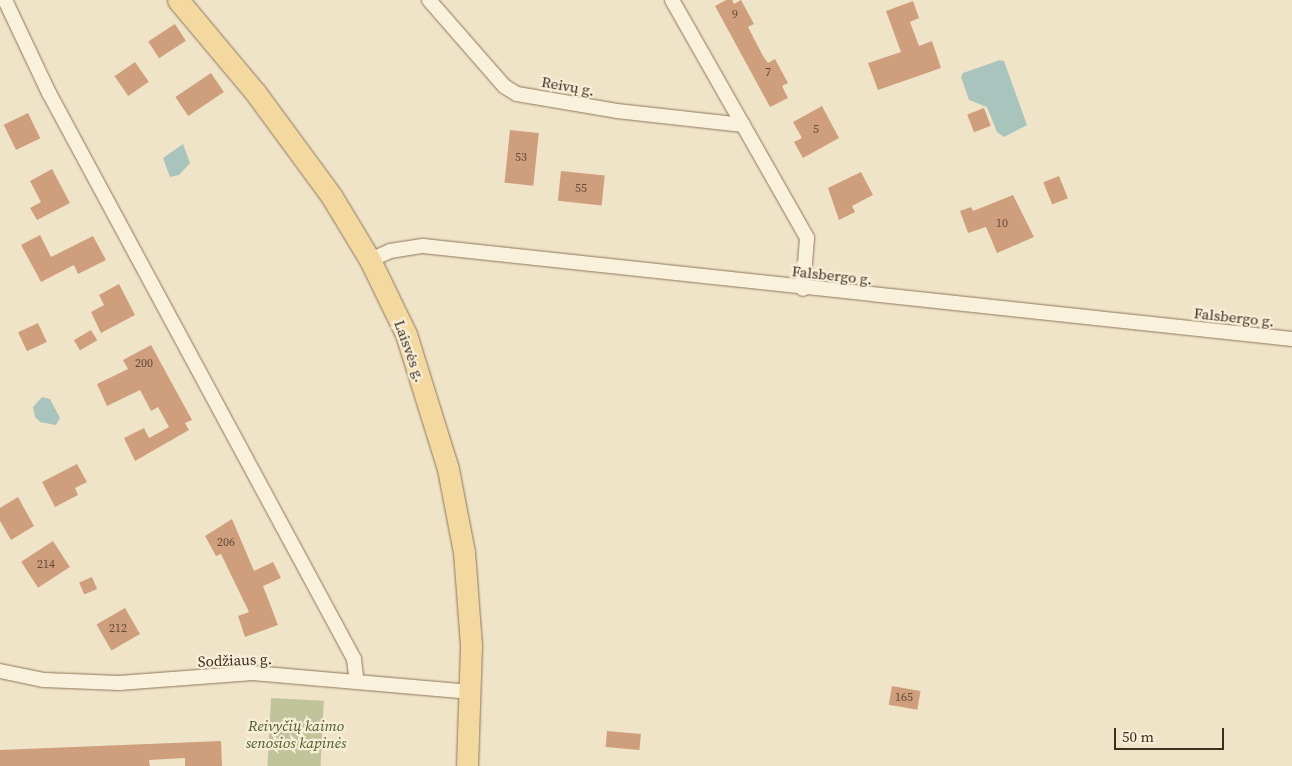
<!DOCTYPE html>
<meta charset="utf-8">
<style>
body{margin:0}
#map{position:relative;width:1292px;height:766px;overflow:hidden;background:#f0e4c8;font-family:"Source Serif 4",serif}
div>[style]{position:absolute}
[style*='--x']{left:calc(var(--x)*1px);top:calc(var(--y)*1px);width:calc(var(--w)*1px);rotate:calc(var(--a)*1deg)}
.cemetery>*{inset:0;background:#bfc49a;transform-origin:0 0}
.water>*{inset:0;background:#a9c4bc}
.building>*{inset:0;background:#cf9f7d;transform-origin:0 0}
.roads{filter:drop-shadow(0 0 1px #8d765c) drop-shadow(0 0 1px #8d765c)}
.street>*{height:14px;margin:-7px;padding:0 7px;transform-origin:7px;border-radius:7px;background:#faf1dc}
.primary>*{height:21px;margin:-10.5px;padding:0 10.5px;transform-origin:10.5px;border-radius:10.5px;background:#f3d9a0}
span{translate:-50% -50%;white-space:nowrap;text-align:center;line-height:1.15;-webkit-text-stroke:4.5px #f7eed8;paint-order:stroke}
.number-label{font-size:12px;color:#624a37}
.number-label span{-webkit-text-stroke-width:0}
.street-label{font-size:15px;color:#3d2e20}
.park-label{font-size:15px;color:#4d5a26;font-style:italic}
.scale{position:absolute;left:1114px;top:728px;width:110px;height:22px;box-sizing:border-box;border:2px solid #3d2e20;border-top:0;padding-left:6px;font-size:15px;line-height:18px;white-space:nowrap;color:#3d2e20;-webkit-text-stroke:4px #f7eed8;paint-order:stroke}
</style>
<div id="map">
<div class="cemetery">
<div style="left:271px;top:698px;width:53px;height:68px;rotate:3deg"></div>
</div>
<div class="water">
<div style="clip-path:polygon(1000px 60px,1004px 61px,1027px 125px,1004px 137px,997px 132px,987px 107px,969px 100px,961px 77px,963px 73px)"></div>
<div style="clip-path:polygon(183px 144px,190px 163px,179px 175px,170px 177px,163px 158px)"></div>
<div style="clip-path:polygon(42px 397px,50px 399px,60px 418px,56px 425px,40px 422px,35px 417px,33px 407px)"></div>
</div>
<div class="building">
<div style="clip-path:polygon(726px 0,732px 0,734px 4px,741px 0,754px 24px,748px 27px,763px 56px,768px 63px,775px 59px,788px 83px,782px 86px,788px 98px,770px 107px,715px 6px)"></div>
<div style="clip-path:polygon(913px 1px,919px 18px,910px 22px,919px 46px,932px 41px,941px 68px,878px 90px,868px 63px,901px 52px,886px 11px)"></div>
<div style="left:175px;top:24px;width:20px;height:32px;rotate:57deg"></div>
<div style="left:135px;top:62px;width:24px;height:25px;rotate:55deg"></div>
<div style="left:211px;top:73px;width:23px;height:43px;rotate:56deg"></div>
<div style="clip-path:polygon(822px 106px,839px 138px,803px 158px,794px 142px,802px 138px,793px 122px)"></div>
<div style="left:984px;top:108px;width:19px;height:18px;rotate:69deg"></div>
<div style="left:28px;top:113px;width:28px;height:27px;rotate:64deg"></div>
<div style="left:510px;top:130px;width:29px;height:53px;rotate:6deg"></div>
<div style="clip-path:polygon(52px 169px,70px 203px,37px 220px,30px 208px,41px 202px,30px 181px)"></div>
<div style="left:561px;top:171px;width:44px;height:30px;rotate:6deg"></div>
<div style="clip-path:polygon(861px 172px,873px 195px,852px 206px,855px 212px,839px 220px,828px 188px)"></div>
<div style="left:1059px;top:176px;width:24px;height:17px;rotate:68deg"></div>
<div style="clip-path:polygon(1013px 195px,1034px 237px,997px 253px,986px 227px,968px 233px,960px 211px,971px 207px,973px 211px)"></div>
<div style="clip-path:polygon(40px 235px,51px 257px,93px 236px,106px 260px,78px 274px,74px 265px,41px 282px,21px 245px)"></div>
<div style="clip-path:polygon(119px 284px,135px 315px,101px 333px,91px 312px,104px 305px,99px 295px)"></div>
<div style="left:38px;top:323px;width:21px;height:22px;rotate:65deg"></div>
<div style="left:91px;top:330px;width:12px;height:20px;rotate:59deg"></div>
<div style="clip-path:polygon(151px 345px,192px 420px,185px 423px,189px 430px,135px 461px,124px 438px,144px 428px,149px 438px,169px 427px,158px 407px,151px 411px,140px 390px,107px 406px,97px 384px,128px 369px,123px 360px)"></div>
<div style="clip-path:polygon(77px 464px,87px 482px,75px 488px,78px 495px,55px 507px,42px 482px)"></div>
<div style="clip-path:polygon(18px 497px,34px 526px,11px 540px,0 521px,0 508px)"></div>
<div style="clip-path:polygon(232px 519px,254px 571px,273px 562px,281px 578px,263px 586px,278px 625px,245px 637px,238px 616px,249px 612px,221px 554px,216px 556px,205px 536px)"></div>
<div style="left:53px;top:541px;width:31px;height:38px;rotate:57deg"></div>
<div style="left:92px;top:577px;width:13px;height:14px;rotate:67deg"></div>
<div style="left:125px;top:608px;width:30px;height:33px;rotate:60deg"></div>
<div style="left:892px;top:686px;width:29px;height:19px;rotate:10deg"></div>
<div style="left:607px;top:731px;width:34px;height:16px;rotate:5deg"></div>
<div style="clip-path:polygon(221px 741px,222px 766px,185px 766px,185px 758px,149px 760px,150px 766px,0 766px,0 750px)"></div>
</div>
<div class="roads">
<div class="street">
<div style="--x:5;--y:0;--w:103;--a:64.7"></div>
<div style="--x:49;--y:93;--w:643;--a:61.68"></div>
<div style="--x:354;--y:659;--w:23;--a:83"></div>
<div style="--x:429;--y:0;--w:114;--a:48.9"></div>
<div style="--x:504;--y:86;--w:15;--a:32"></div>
<div style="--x:517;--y:94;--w:101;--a:9.6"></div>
<div style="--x:617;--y:111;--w:127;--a:6.3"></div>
<div style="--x:672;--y:0;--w:274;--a:60.4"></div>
<div style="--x:807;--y:238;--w:51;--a:94.5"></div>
<div style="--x:370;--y:260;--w:22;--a:-24"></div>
<div style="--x:390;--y:251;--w:33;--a:-9"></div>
<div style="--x:423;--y:246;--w:874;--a:6.11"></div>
<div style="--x:0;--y:671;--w:45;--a:11.6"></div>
<div style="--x:44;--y:680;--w:75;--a:2.3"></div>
<div style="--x:119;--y:683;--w:134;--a:-4.3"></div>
<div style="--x:253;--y:673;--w:219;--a:5"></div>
</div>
<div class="primary">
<div style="--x:178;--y:0;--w:120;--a:50.1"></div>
<div style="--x:255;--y:92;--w:130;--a:53.7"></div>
<div style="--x:332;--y:197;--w:74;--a:58.9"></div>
<div style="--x:370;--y:260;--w:82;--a:64.1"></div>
<div style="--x:406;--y:334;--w:141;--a:72.7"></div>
<div style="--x:448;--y:469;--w:85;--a:79.1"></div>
<div style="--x:464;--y:552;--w:94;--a:85.7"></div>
<div style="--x:471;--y:646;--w:120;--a:91.9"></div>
</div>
</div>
<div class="number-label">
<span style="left:735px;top:15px">9</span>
<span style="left:768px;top:73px">7</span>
<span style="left:816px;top:130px">5</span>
<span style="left:521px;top:158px">53</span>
<span style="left:581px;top:189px">55</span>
<span style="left:1002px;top:224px">10</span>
<span style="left:144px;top:364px">200</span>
<span style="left:226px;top:543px">206</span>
<span style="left:46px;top:565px">214</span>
<span style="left:118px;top:629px">212</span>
<span style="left:904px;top:698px">165</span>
</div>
<div class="street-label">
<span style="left:568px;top:86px;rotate:10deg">Reivų g.</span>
<span style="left:832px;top:275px;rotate:6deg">Falsbergo g.</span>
<span style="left:1234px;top:317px;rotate:6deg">Falsbergo g.</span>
<span style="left:410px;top:351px;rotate:70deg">Laisvės g.</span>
<span style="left:235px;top:660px;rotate:-2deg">Sodžiaus g.</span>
</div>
<div class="park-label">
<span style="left:296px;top:734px">Reivyčių kaimo<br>senosios kapinės</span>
</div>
<div class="scale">50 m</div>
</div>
